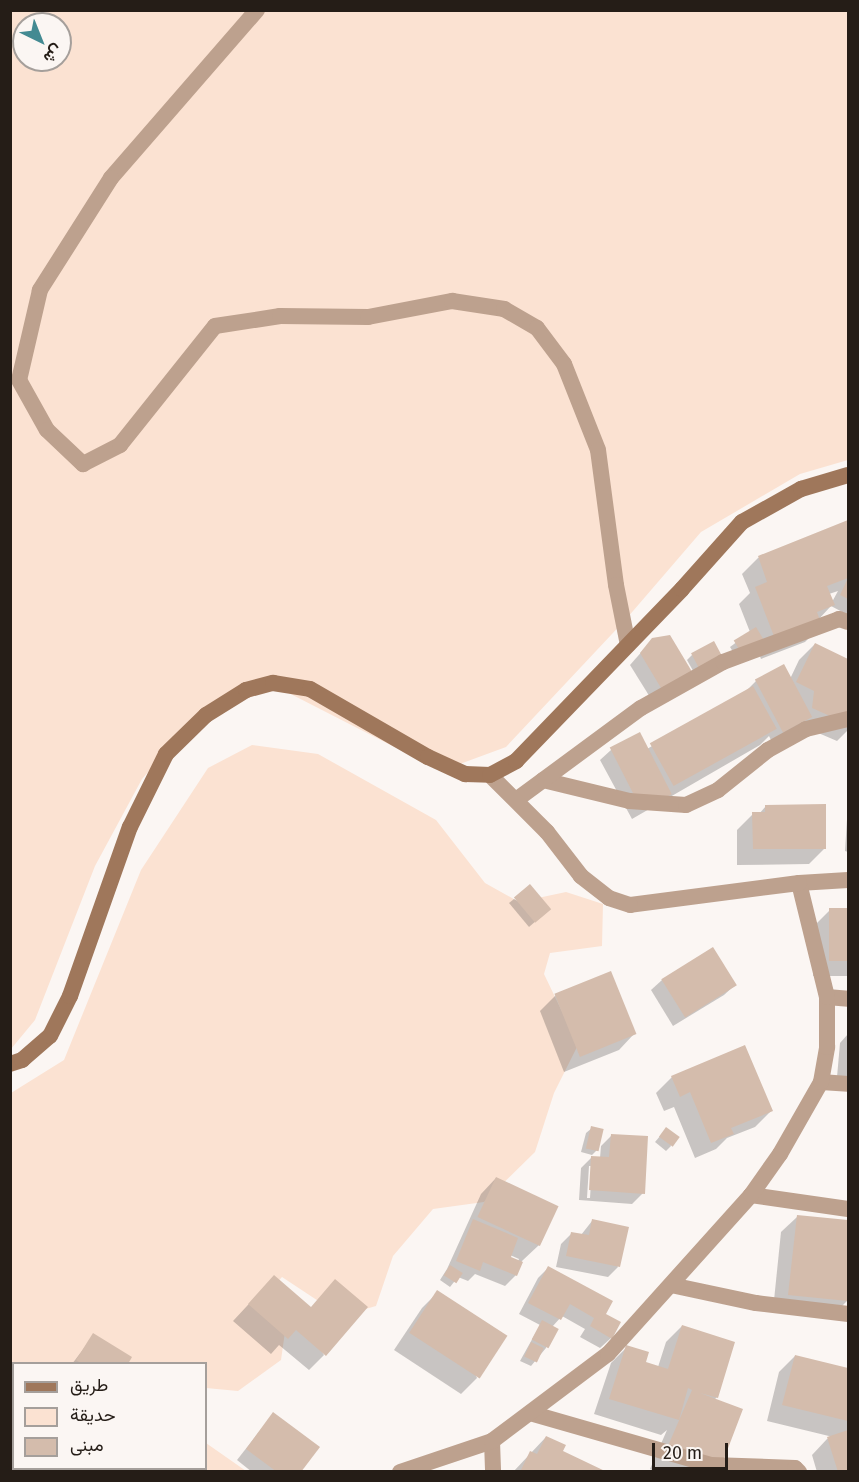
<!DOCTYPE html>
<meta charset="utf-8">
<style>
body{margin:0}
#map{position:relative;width:859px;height:1482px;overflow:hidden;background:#fbf6f3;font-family:"Fira Sans",Vazirmatn,sans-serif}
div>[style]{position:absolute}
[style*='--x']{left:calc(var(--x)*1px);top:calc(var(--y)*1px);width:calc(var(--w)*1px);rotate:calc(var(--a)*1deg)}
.green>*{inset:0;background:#fbe2d2}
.shadow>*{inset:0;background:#0003}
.building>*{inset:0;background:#d4bcac;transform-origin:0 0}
.minor>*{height:16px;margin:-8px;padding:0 8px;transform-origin:8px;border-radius:8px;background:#bda18e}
.tertiary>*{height:16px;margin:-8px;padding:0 8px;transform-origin:8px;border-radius:8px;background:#bda18e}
.secondary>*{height:16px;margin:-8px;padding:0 8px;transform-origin:8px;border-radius:8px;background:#9f775b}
span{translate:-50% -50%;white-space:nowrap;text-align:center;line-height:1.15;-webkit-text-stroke:4.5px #fbf6f3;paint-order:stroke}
.frame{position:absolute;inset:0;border:12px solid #251d17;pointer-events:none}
.legend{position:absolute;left:12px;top:1362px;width:195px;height:108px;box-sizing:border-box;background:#fbf6f3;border:2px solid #a59f9b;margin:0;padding:8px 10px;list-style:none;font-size:18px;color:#251d17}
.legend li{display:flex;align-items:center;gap:12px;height:30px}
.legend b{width:30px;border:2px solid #a59f9b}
.north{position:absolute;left:12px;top:12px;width:60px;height:60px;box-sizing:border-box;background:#fbf6f3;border:2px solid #a59f9b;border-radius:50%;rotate:137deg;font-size:16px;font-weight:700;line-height:24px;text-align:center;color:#251d17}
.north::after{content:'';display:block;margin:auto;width:21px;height:27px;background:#438a92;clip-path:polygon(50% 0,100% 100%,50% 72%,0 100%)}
.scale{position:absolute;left:652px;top:1443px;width:76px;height:27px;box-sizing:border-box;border:3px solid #251d17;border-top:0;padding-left:8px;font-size:18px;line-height:21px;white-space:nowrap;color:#251d17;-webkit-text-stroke:4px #fbf6f3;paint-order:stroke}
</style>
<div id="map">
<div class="green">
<div style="clip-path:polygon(evenodd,11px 11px,848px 11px,848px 460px,800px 474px,701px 532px,627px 618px,506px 747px,449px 768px,410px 755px,277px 687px,197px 717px,142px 779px,95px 866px,35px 1020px,11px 1049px,11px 11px,24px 24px,60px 24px,60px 60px,24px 60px,24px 24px)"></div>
<div style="clip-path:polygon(252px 745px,318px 754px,436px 820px,485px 883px,519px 902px,566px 892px,603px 904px,602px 946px,550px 953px,544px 974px,578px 1045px,554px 1093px,535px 1152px,484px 1202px,433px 1209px,393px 1256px,376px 1306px,341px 1316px,282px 1277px,254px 1308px,285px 1332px,281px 1360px,238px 1391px,206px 1388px,206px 1364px,14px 1364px,14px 1458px,11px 1460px,11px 1093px,64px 1060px,141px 870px,208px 768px)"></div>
<div style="clip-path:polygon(206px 1443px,246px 1471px,140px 1472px,139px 1469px,206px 1468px)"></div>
</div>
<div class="shadow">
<div style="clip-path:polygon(evenodd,848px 522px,848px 615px,831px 606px,818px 620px,821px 626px,805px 642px,761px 659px,757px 648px,738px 660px,730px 647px,750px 632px,739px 604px,750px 593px,742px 574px,758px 558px,848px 522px,838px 591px,832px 602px,829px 594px,838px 591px)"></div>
<div style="clip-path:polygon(652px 640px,692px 675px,653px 702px,630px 665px)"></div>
<div style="clip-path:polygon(815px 644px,848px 661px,848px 730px,837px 741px,802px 726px,772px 742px,769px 736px,760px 745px,632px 819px,600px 760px,611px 750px,639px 734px,647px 749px,746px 691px,756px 681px,790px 679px,799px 660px)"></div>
<div style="clip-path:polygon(692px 655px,723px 659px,696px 676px,687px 660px)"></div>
<div style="clip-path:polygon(766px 806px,825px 848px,809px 864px,737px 865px,737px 830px,753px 814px,759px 814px)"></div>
<div style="clip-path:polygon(848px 817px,848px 852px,845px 851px,847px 819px)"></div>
<div style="clip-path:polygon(514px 899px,544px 914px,529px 927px,509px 903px)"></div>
<div style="clip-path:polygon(830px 910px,848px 910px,848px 976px,813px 976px,814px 926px)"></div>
<div style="clip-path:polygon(662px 980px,735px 985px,724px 995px,673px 1026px,651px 990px)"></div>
<div style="clip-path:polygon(556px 995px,634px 1034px,619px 1050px,564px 1072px,540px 1011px)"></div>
<div style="clip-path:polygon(848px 1034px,848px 1078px,837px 1077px,840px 1043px)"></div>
<div style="clip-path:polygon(672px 1077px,771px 1111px,755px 1127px,727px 1138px,716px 1149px,695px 1158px,674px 1107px,664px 1111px,656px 1093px)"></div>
<div style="clip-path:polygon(592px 1128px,597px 1150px,592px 1155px,581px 1152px,586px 1133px)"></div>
<div style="clip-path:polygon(666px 1129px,671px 1146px,666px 1151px,655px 1142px)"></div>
<div style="clip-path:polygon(evenodd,611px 1136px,643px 1193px,632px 1204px,579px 1200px,581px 1168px,592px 1157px,600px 1158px,601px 1146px,611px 1136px,589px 1166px,592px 1166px,590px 1198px,587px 1198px,589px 1166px)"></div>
<div style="clip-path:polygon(evenodd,496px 1178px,539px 1245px,522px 1261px,516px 1275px,505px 1286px,475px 1274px,468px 1281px,458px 1277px,450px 1287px,440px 1280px,447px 1269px,481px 1194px,496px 1178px,510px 1255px,519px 1259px,518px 1261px,509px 1258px,510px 1255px)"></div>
<div style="clip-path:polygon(797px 1217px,848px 1222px,848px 1300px,832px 1316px,773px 1310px,781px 1232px)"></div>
<div style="clip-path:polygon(592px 1221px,618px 1267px,608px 1277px,556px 1267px,561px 1244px,572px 1233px,581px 1235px)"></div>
<div style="clip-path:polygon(549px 1267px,604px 1314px,611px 1338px,600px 1348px,580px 1337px,585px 1329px,562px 1316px,552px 1327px,546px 1348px,531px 1366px,520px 1361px,540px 1325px,519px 1314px,538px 1278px)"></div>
<div style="clip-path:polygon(274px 1277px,324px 1355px,309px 1370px,279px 1345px,271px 1354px,233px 1321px)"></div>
<div style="clip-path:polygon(438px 1292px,477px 1378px,461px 1394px,394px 1350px,422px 1308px)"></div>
<div style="clip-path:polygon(682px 1326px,717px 1397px,714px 1400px,717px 1472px,656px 1472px,650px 1469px,667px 1430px,661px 1435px,594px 1414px,611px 1363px,627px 1347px,645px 1363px,658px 1367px,666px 1342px)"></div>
<div style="clip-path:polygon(94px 1335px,126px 1364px,72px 1364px)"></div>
<div style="clip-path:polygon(795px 1356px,848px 1369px,848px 1472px,817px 1472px,812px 1455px,827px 1439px,833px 1437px,767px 1421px,779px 1372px)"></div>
<div style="clip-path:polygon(273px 1414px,299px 1472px,252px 1472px,237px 1460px)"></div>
<div style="clip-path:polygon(546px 1437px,561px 1452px,604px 1472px,513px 1472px)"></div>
</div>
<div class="building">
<div style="clip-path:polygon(848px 520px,848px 599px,840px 595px,848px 578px,827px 586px,835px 605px,817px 612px,822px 626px,777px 644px,755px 587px,767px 582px,758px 556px)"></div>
<div style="left:756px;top:627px;width:17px;height:26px;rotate:59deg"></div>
<div style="clip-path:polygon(670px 635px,694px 675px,664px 693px,640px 653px,652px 638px)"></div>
<div style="left:714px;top:641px;width:21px;height:26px;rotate:62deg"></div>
<div style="clip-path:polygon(815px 643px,848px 659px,848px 724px,812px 708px,814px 691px,796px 682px)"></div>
<div style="left:784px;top:664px;width:60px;height:33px;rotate:62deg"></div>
<div style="left:753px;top:686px;width:49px;height:118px;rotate:61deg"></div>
<div style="left:640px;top:732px;width:70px;height:34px;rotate:63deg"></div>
<div style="clip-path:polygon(826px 804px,826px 849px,753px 849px,752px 812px,765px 812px,765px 805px)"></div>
<div style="left:530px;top:884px;width:33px;height:21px;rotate:50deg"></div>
<div style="left:829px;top:908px;width:19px;height:53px"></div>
<div style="left:713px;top:947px;width:45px;height:61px;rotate:58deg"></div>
<div style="left:611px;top:971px;width:68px;height:61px;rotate:68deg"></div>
<div style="clip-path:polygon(745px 1045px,773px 1111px,731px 1128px,734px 1134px,711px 1143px,690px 1092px,680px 1097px,671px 1076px)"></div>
<div style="left:591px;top:1126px;width:13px;height:23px;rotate:13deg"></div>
<div style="left:666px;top:1127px;width:17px;height:12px;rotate:36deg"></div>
<div style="clip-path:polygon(611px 1134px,648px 1136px,645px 1194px,589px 1190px,591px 1156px,609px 1157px)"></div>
<div style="left:496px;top:1177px;width:69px;height:44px;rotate:25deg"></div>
<div style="clip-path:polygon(797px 1215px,848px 1220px,848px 1301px,788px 1295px)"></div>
<div style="clip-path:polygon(473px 1219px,518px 1238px,511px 1257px,523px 1262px,517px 1276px,483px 1262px,480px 1271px,456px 1261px)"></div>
<div style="clip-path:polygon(592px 1219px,629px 1227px,620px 1267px,566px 1256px,571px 1232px,589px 1235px)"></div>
<div style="left:450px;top:1265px;width:15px;height:12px;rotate:32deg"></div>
<div style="clip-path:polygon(548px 1266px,613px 1301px,606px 1314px,621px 1322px,612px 1339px,590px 1326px,594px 1318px,570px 1304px,561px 1320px,528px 1303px)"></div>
<div style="clip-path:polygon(274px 1275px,311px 1307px,335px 1279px,368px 1307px,326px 1356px,296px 1330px,288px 1339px,248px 1304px)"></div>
<div style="left:437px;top:1290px;width:84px;height:51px;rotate:33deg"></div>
<div style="left:542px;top:1320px;width:19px;height:22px;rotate:28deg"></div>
<div style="clip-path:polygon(682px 1325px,735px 1342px,718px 1398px,700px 1393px,743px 1409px,719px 1472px,665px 1453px,692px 1390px,688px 1388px,679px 1420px,609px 1399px,626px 1345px,649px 1352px,646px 1362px,668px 1369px)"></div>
<div style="clip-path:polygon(93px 1333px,132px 1357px,128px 1364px,82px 1364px,76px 1360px)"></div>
<div style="left:531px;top:1342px;width:14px;height:16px;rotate:25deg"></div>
<div style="clip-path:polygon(795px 1355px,848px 1368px,848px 1421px,782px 1405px)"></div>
<div style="clip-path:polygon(273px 1412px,320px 1447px,301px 1472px,277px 1472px,246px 1449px)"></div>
<div style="clip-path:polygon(848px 1430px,848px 1472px,838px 1472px,827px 1437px)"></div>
<div style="clip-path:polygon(546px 1436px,566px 1445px,563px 1451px,607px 1472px,520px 1472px,530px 1451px,537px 1454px)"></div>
<div style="clip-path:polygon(10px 1458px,14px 1468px,22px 1472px,10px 1472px)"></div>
</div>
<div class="minor">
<div style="--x:257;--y:10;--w:223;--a:131"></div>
<div style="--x:111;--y:178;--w:133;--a:122.4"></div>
<div style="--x:40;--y:290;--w:92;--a:103.1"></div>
<div style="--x:19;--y:380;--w:57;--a:60.8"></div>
<div style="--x:47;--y:430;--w:50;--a:43.4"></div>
<div style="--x:83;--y:464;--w:42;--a:-27.2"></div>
<div style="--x:120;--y:445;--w:152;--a:-51.4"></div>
<div style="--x:215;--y:326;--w:66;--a:-8.7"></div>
<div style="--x:280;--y:316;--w:88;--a:0.7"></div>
<div style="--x:368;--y:317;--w:86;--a:-10.8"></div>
<div style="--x:452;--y:301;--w:53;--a:8.7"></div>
<div style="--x:504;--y:309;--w:38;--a:30"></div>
<div style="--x:537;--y:328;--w:45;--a:53.1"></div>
<div style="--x:564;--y:364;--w:92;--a:68.4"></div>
<div style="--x:598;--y:450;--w:136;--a:82.4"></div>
<div style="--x:616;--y:585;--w:61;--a:78.7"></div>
<div style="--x:543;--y:780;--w:89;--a:13.7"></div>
<div style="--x:629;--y:801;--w:57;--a:4"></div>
<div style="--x:686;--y:805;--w:35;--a:-25"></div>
<div style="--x:718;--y:790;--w:64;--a:-38.7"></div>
<div style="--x:768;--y:750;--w:43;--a:-28.9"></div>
<div style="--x:806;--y:729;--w:43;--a:-13.4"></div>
<div style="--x:516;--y:800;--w:155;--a:-36.4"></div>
<div style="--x:641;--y:708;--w:94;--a:-29.3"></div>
<div style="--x:723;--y:662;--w:124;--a:-20.3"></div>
<div style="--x:839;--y:619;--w:9;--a:18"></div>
<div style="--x:799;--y:883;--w:49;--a:-3.5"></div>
<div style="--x:827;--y:997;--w:21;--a:5"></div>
<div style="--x:821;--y:1082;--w:27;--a:4"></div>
<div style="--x:751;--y:1195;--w:98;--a:8.2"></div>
<div style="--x:671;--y:1285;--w:87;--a:12"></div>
<div style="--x:756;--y:1303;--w:93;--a:6.8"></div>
<div style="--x:530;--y:1413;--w:188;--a:16"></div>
<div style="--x:711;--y:1465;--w:84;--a:2"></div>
<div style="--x:795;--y:1468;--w:6;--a:45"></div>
<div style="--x:492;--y:1441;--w:31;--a:88"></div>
</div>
<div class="tertiary">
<div style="--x:400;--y:1472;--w:97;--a:-18.6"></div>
<div style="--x:492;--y:1441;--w:145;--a:-36.9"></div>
<div style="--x:608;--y:1354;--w:214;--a:-48"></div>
<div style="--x:751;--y:1195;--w:50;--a:-54.7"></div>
<div style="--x:780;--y:1154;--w:83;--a:-60.3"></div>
<div style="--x:821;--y:1082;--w:36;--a:-80"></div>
<div style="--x:827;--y:1047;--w:50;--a:-90"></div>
<div style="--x:827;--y:997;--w:117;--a:-103.8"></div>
<div style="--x:799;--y:883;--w:170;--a:172.6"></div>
<div style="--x:630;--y:905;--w:22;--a:-162"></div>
<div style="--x:609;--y:898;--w:36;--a:-142"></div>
<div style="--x:581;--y:876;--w:56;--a:-127.7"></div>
<div style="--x:547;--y:832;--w:81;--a:-135"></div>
</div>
<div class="secondary">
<div style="--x:10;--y:1064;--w:13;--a:-18"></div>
<div style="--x:22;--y:1060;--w:37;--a:-41"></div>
<div style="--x:50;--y:1036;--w:45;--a:-63.4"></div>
<div style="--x:70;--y:996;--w:179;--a:-70.5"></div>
<div style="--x:130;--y:827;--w:81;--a:-63.7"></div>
<div style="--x:166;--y:754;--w:56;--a:-44.3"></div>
<div style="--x:206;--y:715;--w:47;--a:-32"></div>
<div style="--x:246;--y:690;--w:28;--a:-15"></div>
<div style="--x:273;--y:683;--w:37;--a:9"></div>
<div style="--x:310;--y:689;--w:136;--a:30"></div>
<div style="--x:428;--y:757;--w:41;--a:24.7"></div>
<div style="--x:465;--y:774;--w:25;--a:2"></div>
<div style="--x:490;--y:775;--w:30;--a:-28"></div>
<div style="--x:516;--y:761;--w:239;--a:-46"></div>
<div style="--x:682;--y:589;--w:90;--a:-48.2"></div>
<div style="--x:742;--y:522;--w:68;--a:-29.2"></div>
<div style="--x:801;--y:489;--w:49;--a:-16.6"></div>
</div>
<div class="frame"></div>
<ul class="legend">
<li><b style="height:8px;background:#9f775b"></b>طريق</li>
<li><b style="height:16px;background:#fbe2d2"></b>حديقة</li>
<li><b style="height:16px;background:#d4bcac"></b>مبنى</li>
</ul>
<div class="north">ش</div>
<div class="scale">20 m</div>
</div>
